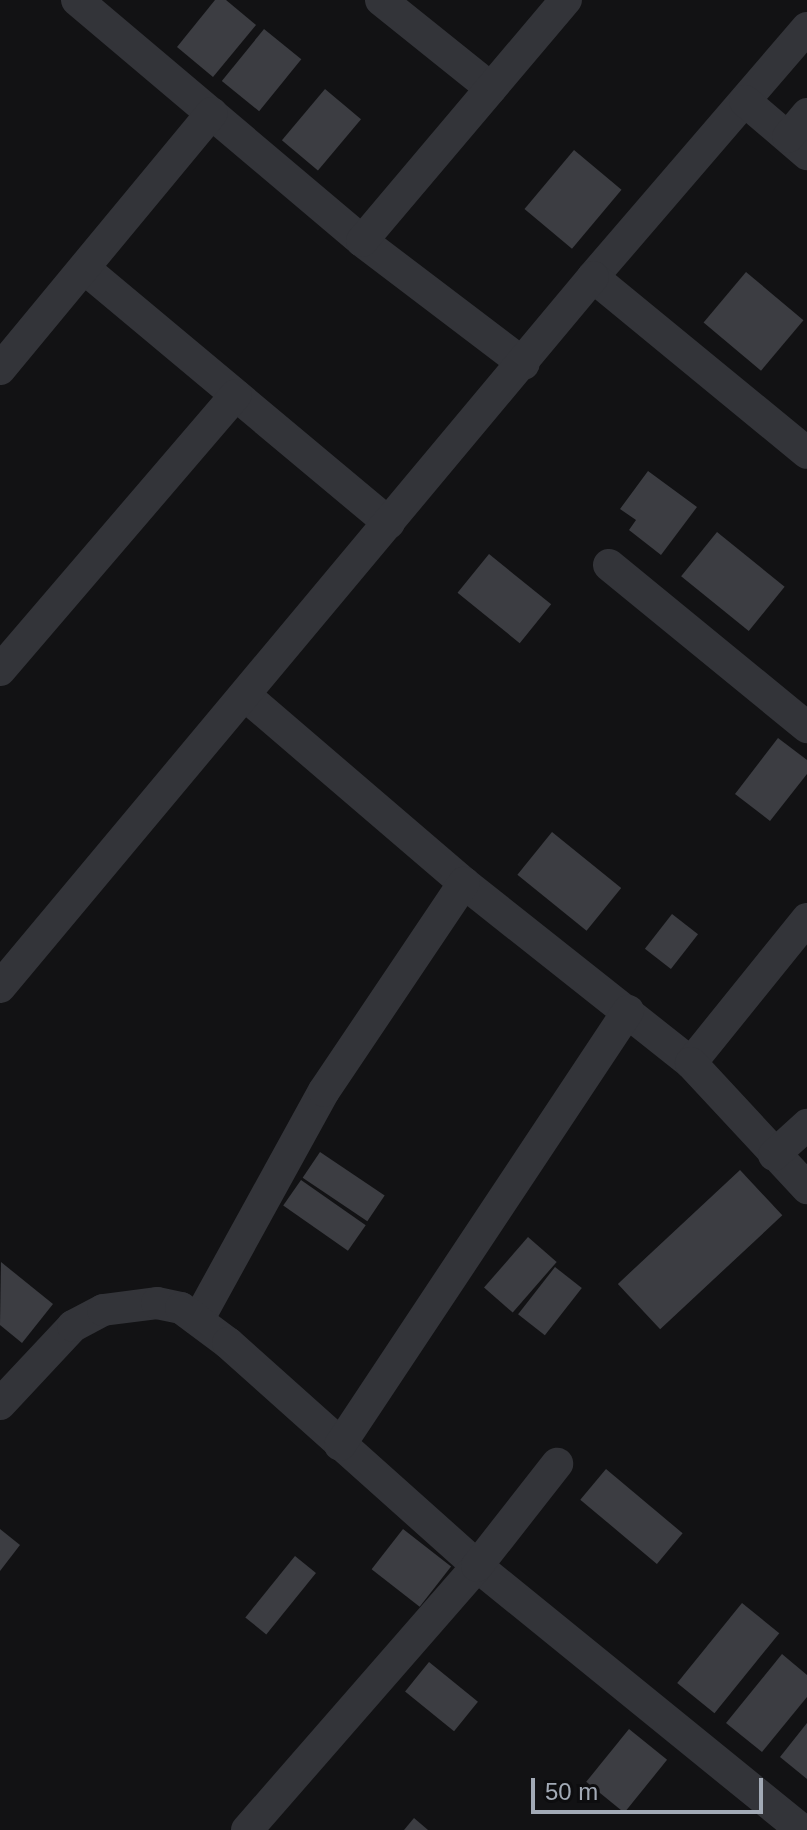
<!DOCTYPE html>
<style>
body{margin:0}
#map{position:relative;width:807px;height:1830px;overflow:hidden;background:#121214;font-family:Helvetica,sans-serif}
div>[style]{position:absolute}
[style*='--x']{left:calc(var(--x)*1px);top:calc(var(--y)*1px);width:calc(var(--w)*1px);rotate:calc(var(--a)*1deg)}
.building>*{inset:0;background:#3c3d42;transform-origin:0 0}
.minor>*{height:32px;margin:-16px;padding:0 16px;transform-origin:16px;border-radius:16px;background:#333439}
span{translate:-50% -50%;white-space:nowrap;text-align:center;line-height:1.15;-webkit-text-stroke:7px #0d0d0f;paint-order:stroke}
.scale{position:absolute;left:531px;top:1778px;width:232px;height:36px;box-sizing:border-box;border:4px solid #a2aab6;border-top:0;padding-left:10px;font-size:24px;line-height:28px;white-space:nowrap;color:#a2aab6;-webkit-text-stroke:6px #0d0d0f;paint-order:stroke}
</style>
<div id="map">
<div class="building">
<div style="clip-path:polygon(215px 0,226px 0,256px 25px,213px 77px,177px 47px)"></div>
<div style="left:264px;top:29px;width:48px;height:67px;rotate:39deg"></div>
<div style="left:325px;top:89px;width:47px;height:67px;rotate:40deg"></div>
<div style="left:574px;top:150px;width:62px;height:77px;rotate:40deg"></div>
<div style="left:746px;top:272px;width:75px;height:66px;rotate:40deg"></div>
<div style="clip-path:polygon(648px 471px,697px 507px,661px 555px,629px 530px,636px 520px,620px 509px)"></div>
<div style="left:717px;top:532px;width:87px;height:57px;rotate:39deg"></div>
<div style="left:489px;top:554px;width:80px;height:50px;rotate:39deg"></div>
<div style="clip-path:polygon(778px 738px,807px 760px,807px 774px,770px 821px,735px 794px)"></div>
<div style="left:552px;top:832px;width:89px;height:55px;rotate:39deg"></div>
<div style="left:672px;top:914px;width:33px;height:44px;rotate:38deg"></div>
<div style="left:320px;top:1152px;width:78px;height:31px;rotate:34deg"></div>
<div style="left:740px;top:1170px;width:62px;height:167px;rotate:47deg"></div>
<div style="left:301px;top:1180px;width:79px;height:31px;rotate:35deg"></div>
<div style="left:528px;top:1237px;width:38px;height:67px;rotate:41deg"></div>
<div style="clip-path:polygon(1px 1262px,53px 1304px,22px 1343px,0 1325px)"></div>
<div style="left:555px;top:1267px;width:34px;height:60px;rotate:38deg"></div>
<div style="left:606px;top:1469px;width:100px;height:40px;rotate:40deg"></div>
<div style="clip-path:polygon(0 1529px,20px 1545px,0 1571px)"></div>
<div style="left:403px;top:1529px;width:61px;height:51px;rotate:38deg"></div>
<div style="left:295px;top:1556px;width:27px;height:79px;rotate:39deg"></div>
<div style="left:742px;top:1603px;width:48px;height:103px;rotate:39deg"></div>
<div style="clip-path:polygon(782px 1654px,807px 1675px,807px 1697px,762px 1752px,726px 1723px)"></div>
<div style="left:429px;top:1662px;width:63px;height:38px;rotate:39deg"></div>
<div style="clip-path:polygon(807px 1723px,807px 1779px,780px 1757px)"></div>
<div style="left:629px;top:1729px;width:49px;height:68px;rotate:39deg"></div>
<div style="clip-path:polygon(414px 1818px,428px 1830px,404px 1830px)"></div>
</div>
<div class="minor">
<div style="--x:77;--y:0;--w:373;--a:40.2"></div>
<div style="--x:362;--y:241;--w:203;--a:37.2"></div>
<div style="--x:381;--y:0;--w:141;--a:38.7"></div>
<div style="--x:807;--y:28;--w:328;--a:130.7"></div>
<div style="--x:593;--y:277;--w:277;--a:39.4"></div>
<div style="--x:745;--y:101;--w:82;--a:40.5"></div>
<div style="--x:788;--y:137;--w:30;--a:-50"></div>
<div style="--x:362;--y:241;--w:316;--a:-49.8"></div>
<div style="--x:85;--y:269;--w:396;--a:39.9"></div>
<div style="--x:0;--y:369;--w:332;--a:-50.4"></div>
<div style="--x:609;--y:565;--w:256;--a:39.3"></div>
<div style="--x:0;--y:670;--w:362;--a:-49.4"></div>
<div style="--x:247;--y:697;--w:286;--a:40.6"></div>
<div style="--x:464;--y:883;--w:290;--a:38.4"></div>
<div style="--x:807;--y:919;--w:185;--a:128.9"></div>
<div style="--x:691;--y:1063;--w:171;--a:47.1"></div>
<div style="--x:0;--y:987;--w:925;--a:-50.13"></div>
<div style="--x:774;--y:1155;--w:45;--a:-42.3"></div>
<div style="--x:198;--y:1320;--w:261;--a:-61.2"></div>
<div style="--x:324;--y:1091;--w:251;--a:-56.1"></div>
<div style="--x:0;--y:1404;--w:107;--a:-46.9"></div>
<div style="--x:73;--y:1326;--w:34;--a:-28"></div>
<div style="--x:103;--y:1310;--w:54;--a:-7.4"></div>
<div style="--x:157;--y:1303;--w:25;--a:12"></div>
<div style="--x:181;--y:1308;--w:59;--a:36.7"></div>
<div style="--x:228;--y:1343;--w:334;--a:41.8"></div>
<div style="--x:477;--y:1566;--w:419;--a:39.1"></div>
<div style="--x:340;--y:1445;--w:521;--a:-56.43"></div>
<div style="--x:247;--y:1830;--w:350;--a:-48.9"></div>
<div style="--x:477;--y:1566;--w:130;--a:-51.9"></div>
</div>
<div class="scale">50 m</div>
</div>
